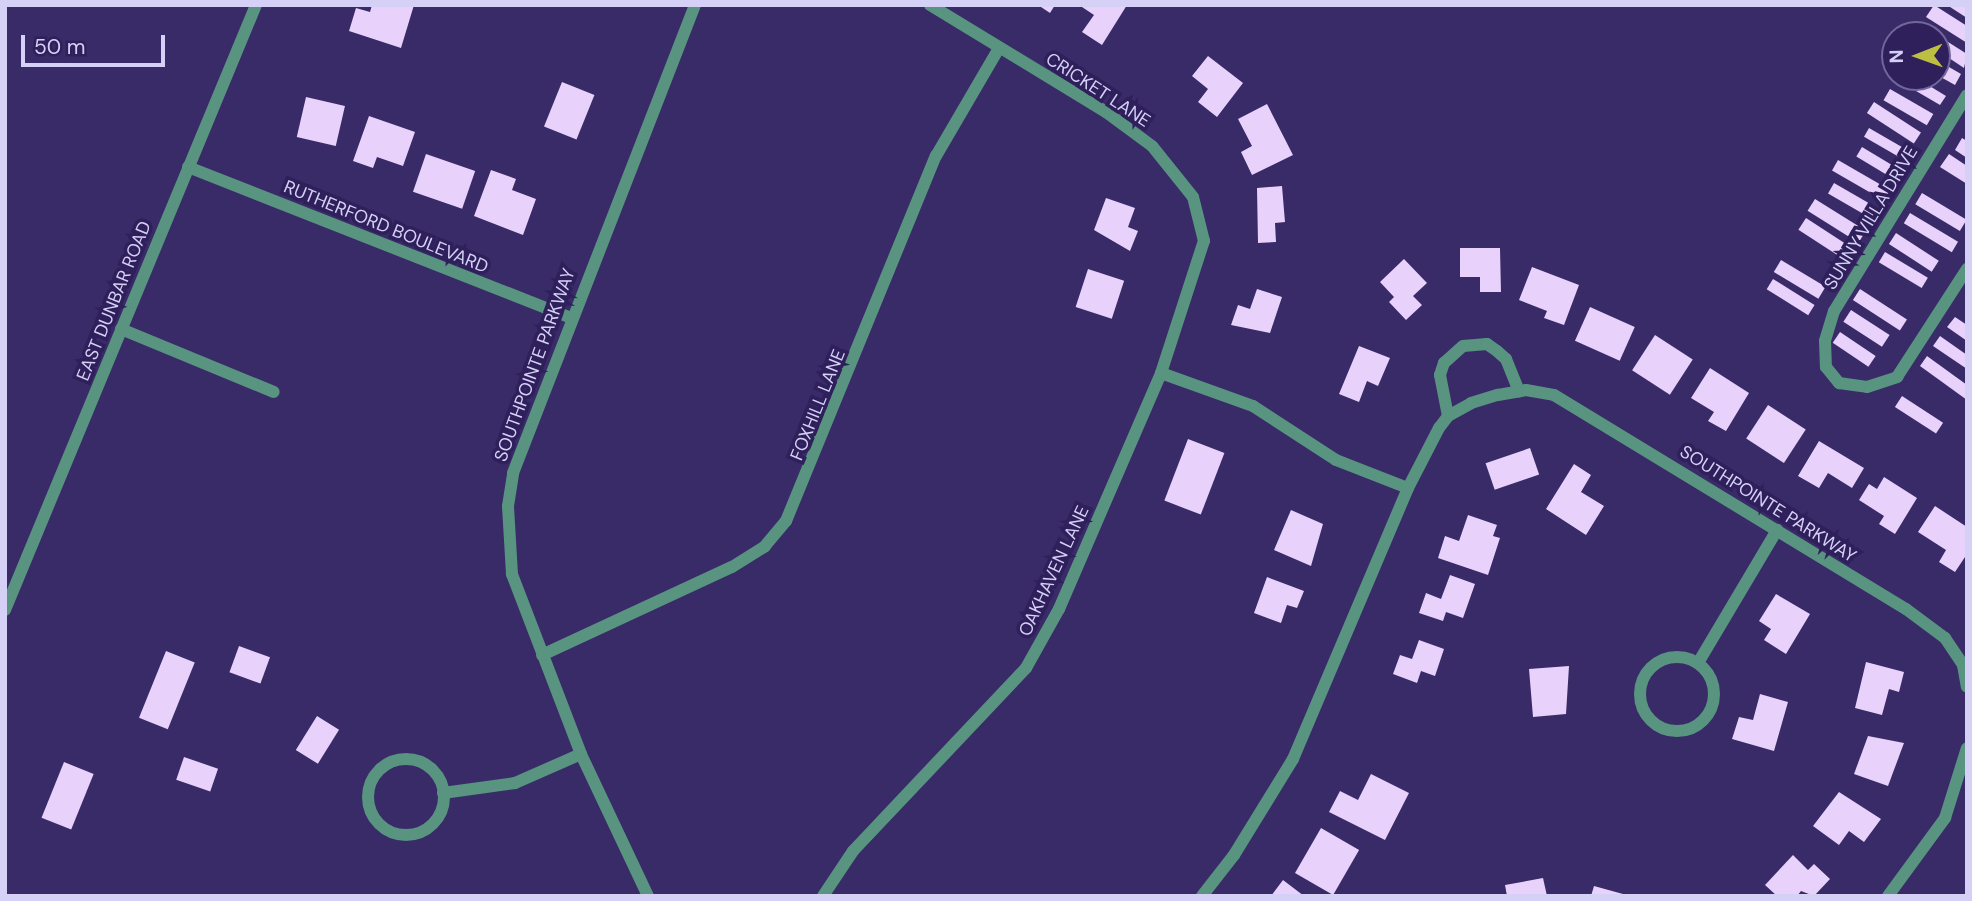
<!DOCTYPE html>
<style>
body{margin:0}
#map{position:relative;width:1972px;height:901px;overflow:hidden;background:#392b68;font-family:"DM Sans",sans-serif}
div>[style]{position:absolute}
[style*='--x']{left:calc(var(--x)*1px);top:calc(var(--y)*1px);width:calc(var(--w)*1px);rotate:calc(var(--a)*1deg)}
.building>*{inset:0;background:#e8d1fb;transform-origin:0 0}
.minor>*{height:12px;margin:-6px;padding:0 6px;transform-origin:6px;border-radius:6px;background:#589480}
.minor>.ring{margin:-6px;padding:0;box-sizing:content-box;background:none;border:12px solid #589480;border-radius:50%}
span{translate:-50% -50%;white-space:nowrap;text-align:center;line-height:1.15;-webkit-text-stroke:7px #2f205c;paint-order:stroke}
.street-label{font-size:18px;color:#d5d1f6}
.frame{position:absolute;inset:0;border:7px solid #d5d1f6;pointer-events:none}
.north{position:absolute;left:1881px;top:21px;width:70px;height:70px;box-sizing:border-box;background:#2f205c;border:2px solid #71679a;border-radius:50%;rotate:269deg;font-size:19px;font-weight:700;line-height:28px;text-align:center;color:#d5d1f6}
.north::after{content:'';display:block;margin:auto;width:24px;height:32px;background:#bdbf43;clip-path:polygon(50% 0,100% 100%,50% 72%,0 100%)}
.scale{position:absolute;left:21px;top:35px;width:144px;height:32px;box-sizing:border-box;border:4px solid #d5d1f6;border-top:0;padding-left:9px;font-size:21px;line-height:24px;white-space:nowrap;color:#d5d1f6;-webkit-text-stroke:5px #2f205c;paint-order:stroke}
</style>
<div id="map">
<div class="building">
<div style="clip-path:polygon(372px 5px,414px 5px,401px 48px,349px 31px,356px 8px,370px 12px)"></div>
<div style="clip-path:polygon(1038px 5px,1055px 5px,1050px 13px)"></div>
<div style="clip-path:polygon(1079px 5px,1127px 5px,1102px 45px,1082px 32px,1094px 15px)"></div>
<div style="clip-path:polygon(1934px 5px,1967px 26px,1967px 43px,1926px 17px)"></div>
<div style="clip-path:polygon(1947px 5px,1967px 5px,1967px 18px)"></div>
<div style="clip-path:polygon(1922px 25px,1937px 35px,1915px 35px)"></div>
<div style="clip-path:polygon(1937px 35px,1967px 54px,1964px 68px,1937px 50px)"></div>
<div style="clip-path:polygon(1208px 56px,1243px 83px,1217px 117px,1198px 102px,1208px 89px,1192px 76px)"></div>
<div style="clip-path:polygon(1937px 60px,1961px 74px,1955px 85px,1937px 75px)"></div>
<div style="clip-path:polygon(1902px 77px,1915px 77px,1946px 96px,1940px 105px,1899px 81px)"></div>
<div style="left:562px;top:82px;width:35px;height:48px;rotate:22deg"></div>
<div style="left:1890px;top:89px;width:50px;height:13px;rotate:30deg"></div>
<div style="left:306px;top:97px;width:40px;height:41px;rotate:13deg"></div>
<div style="left:1874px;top:102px;width:56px;height:13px;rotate:33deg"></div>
<div style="clip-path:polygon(1267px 104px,1293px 155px,1252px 175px,1241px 152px,1252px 146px,1238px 119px)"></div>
<div style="clip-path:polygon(369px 116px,415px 132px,403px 166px,377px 157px,373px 168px,353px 161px)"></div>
<div style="left:1869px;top:128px;width:51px;height:10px;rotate:30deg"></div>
<div style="clip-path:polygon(1962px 138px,1967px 141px,1967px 158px,1955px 150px)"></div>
<div style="left:1862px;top:147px;width:47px;height:11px;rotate:31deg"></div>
<div style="left:426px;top:154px;width:52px;height:40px;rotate:19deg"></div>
<div style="clip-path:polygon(1949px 154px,1967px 166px,1967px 184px,1940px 167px)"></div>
<div style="left:1838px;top:160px;width:60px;height:12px;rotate:30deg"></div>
<div style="clip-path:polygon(491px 170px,516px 179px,512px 190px,536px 199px,523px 235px,474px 216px)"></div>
<div style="left:1834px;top:183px;width:50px;height:12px;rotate:30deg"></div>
<div style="clip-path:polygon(1282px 186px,1285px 222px,1275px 223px,1276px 242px,1258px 243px,1257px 188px)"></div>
<div style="left:1922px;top:193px;width:52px;height:13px;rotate:31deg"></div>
<div style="clip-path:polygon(1106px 198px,1135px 208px,1128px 227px,1138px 231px,1130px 251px,1094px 230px)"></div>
<div style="left:1815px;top:199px;width:60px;height:14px;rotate:32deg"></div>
<div style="left:1910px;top:213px;width:56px;height:12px;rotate:31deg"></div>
<div style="left:1806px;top:218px;width:55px;height:14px;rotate:33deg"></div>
<div style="left:1896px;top:233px;width:51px;height:13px;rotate:33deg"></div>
<div style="clip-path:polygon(1460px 248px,1500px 248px,1501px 292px,1480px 292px,1480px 277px,1460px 277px)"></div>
<div style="left:1885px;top:252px;width:50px;height:12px;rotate:31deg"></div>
<div style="clip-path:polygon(1404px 259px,1427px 283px,1413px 296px,1422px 305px,1406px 320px,1389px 302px,1394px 297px,1380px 282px)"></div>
<div style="left:1781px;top:260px;width:52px;height:14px;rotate:31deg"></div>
<div style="clip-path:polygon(1532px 267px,1579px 285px,1564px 325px,1544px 318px,1547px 311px,1519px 300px)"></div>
<div style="left:1088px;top:269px;width:38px;height:40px;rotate:18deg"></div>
<div style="left:1773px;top:279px;width:49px;height:12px;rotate:32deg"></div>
<div style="clip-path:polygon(1257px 289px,1282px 297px,1270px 333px,1231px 325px,1238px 305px,1250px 309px)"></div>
<div style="left:1860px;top:289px;width:56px;height:13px;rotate:33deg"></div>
<div style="left:1590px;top:307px;width:49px;height:37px;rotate:24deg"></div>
<div style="left:1851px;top:310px;width:46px;height:14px;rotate:33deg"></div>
<div style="clip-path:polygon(1955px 317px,1967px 325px,1967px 341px,1947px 327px)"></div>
<div style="left:1840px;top:332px;width:43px;height:13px;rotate:34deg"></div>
<div style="left:1655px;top:335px;width:45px;height:42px;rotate:33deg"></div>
<div style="clip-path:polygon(1940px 336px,1967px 355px,1967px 369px,1933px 346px)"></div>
<div style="clip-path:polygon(1359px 346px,1390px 358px,1378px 386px,1367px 381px,1359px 402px,1339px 394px)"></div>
<div style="clip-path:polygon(1927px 356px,1967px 385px,1967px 400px,1920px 366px)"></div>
<div style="clip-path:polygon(1710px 368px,1749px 393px,1726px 431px,1708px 421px,1714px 412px,1691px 398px)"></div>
<div style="left:1902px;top:396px;width:49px;height:13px;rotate:33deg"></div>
<div style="left:1768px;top:405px;width:45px;height:40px;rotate:33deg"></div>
<div style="left:1188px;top:439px;width:39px;height:66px;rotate:21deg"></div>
<div style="clip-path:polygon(1819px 441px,1864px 468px,1852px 488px,1828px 473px,1819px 488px,1798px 476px)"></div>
<div style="left:1530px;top:448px;width:28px;height:47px;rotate:71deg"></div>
<div style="clip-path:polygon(1574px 464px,1591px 475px,1581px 492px,1604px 506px,1586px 535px,1546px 509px)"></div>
<div style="clip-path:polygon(1884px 477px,1917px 498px,1895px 534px,1879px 524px,1884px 516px,1859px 500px,1869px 484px,1877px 489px)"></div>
<div style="clip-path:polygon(1935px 506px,1967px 527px,1967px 554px,1955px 572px,1939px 562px,1946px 550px,1918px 532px)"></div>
<div style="clip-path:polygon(1291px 510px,1323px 524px,1311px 566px,1274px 550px)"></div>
<div style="clip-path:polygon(1468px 515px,1497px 525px,1493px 536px,1500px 538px,1488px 575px,1438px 558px,1445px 536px,1459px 541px)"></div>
<div style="clip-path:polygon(1450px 575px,1475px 584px,1463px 618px,1446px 612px,1443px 621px,1419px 613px,1426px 593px,1441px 599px)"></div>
<div style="clip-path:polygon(1267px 577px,1304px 591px,1297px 608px,1287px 605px,1281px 623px,1254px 613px)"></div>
<div style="clip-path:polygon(1776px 594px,1810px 614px,1786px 654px,1764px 640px,1771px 629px,1759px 621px)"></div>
<div style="clip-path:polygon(1419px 640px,1444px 649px,1435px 676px,1421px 671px,1417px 683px,1393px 674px,1400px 655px,1412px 659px)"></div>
<div style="left:239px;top:646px;width:33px;height:28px;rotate:20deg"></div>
<div style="left:166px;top:651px;width:31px;height:72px;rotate:22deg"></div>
<div style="clip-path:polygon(1866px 662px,1904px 672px,1899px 692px,1889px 689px,1882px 715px,1855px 708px)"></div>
<div style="clip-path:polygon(1569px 666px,1566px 714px,1533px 717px,1529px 669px)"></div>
<div style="clip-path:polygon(1760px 694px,1788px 702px,1774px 751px,1732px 739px,1739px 717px,1753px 720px)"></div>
<div style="left:317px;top:716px;width:26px;height:40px;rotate:32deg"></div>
<div style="clip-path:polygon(1868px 736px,1904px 743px,1888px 786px,1854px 774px)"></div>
<div style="left:184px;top:757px;width:36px;height:24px;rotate:19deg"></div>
<div style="left:64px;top:762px;width:32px;height:60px;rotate:22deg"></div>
<div style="clip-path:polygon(1371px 774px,1409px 793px,1385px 840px,1329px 812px,1340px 791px,1358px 800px)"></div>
<div style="clip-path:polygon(1839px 792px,1881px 819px,1864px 842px,1849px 831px,1839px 845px,1813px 826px)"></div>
<div style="left:1321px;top:828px;width:44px;height:52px;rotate:30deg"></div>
<div style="clip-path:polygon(1793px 855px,1808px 870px,1814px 864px,1830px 879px,1814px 896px,1801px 891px,1797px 896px,1777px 896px,1765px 885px)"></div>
<div style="clip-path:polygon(1543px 878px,1547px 896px,1507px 896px,1505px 885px)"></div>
<div style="clip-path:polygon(1283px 880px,1304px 896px,1271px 896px)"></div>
<div style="clip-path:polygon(1594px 886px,1623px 894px,1623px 896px,1591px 896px)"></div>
</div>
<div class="minor">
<div style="--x:1967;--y:95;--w:254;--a:121.6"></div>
<div style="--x:1834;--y:311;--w:31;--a:107"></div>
<div style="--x:1825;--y:341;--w:26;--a:88"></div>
<div style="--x:1826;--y:367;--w:21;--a:51"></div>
<div style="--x:1839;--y:383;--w:28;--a:8"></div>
<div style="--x:1867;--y:387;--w:32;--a:-18"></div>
<div style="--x:1897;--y:377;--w:129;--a:-57.1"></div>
<div style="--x:188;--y:167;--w:412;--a:21.5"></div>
<div style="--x:121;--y:329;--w:165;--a:22.4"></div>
<div style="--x:1161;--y:373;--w:98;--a:19.7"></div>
<div style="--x:1253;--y:406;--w:99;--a:33"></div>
<div style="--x:1336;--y:460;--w:77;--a:21.3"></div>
<div style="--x:1448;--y:416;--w:42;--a:-101"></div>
<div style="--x:1440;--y:375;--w:13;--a:-72"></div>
<div style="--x:1444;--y:363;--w:25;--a:-42"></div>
<div style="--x:1463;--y:346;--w:24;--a:-5"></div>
<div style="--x:1487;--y:344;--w:12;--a:35"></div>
<div style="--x:1497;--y:351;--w:12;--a:42"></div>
<div style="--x:1506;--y:359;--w:35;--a:68"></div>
<div style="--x:5;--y:610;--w:655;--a:-67.47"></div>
<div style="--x:542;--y:655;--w:209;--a:-24.9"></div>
<div style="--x:732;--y:567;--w:39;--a:-32"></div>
<div style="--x:765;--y:546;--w:33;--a:-50"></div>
<div style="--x:786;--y:521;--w:395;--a:-67.7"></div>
<div style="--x:936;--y:156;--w:125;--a:-59.7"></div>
<div class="ring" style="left:1640px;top:657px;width:62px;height:62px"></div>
<div style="--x:1698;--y:663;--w:155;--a:-59.3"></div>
<div class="ring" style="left:368px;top:759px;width:64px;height:64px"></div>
<div style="--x:443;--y:793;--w:73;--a:-7.9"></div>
<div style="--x:515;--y:783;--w:72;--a:-23.7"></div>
<div style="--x:648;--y:896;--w:157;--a:-115.3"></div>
<div style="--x:581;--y:754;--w:193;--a:-111"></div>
<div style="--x:512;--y:574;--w:68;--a:-93.4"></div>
<div style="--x:508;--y:506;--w:33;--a:-81"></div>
<div style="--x:513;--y:473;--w:502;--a:-68.75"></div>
<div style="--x:823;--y:896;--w:54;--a:-56.3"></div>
<div style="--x:853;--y:851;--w:252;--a:-46.6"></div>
<div style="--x:1026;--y:668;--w:68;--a:-60.8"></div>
<div style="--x:1059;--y:609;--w:257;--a:-66.6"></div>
<div style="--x:1161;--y:373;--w:139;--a:-72"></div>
<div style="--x:1204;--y:241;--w:45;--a:-104"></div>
<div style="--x:1193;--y:197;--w:65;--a:-128.8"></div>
<div style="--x:1152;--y:146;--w:57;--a:-143.5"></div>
<div style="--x:1106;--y:112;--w:206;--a:-148.7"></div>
<div style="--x:1202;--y:896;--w:52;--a:-52"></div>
<div style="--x:1234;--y:855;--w:113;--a:-58.4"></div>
<div style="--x:1293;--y:759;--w:294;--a:-67"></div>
<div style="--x:1408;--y:488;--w:68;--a:-62.7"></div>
<div style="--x:1439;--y:428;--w:15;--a:-53"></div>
<div style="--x:1448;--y:416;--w:26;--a:-29"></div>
<div style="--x:1471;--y:403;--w:28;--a:-17"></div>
<div style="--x:1498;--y:395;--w:28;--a:-10"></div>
<div style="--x:1526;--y:390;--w:28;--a:10"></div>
<div style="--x:1554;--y:395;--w:412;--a:31.3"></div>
<div style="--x:1906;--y:609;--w:49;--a:36.6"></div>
<div style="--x:1945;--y:638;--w:32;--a:56"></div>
<div style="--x:1963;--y:665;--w:22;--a:80"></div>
<div style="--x:1888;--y:896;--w:97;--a:-53.8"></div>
<div style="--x:1945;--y:818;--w:73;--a:-72.6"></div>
</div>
<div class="street-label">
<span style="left:1098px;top:90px;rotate:33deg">CRICKET LANE</span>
<span style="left:1871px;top:218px;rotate:-59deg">SUNNY VILLA DRIVE</span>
<span style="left:386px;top:227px;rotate:22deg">RUTHERFORD BOULEVARD</span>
<span style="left:114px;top:301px;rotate:-68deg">EAST DUNBAR ROAD</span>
<span style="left:535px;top:365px;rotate:-70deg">SOUTHPOINTE PARKWAY</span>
<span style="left:818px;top:405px;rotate:-68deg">FOXHILL LANE</span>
<span style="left:1768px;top:504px;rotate:32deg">SOUTHPOINTE PARKWAY</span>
<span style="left:1054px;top:571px;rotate:-65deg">OAKHAVEN LANE</span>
</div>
<div class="frame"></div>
<div class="north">N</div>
<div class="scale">50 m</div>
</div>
